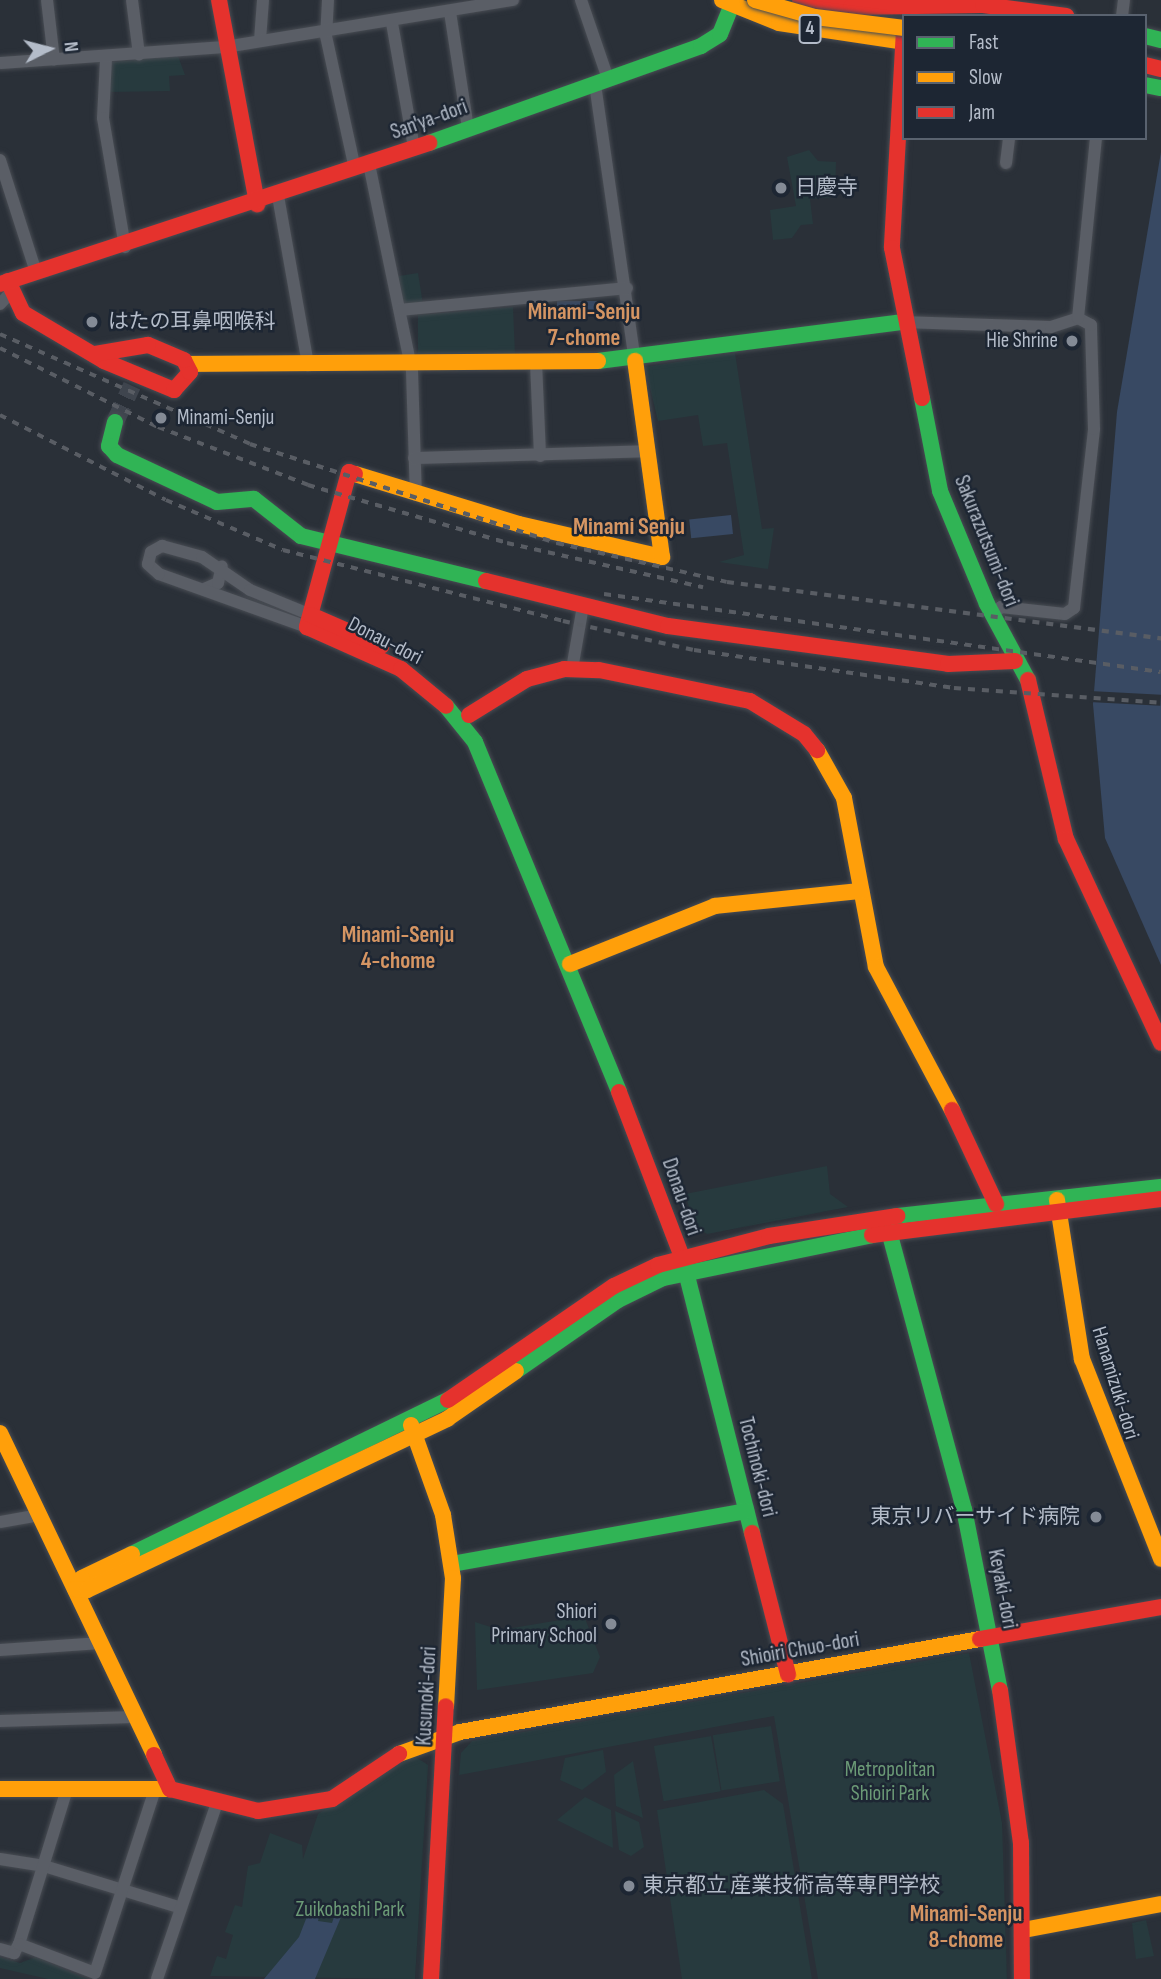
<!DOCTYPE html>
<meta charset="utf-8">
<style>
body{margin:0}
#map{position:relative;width:1161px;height:1979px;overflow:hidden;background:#2a3038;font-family:"Sofia Sans Condensed","Noto Sans JP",sans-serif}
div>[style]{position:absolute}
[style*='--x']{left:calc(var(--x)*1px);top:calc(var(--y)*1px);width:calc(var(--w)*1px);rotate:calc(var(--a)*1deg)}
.green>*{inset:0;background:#273a3e;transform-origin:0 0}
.water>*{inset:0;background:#384963;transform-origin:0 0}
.pier>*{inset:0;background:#2a3038;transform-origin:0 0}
.secondary-tunnel>*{height:18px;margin-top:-9px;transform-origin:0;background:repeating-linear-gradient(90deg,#3f454e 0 18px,transparent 0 27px)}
.roads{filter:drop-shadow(0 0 2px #484c53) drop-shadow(0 0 2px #484c53)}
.street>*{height:12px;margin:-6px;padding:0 6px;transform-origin:6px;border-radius:6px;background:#5a5e66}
.fast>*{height:16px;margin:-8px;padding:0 8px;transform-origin:8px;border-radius:8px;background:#30b455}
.slow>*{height:16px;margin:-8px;padding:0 8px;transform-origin:8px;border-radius:8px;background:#ff9f0a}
.jam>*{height:16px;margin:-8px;padding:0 8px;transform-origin:8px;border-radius:8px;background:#e5322d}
.rail>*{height:3.5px;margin-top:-1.75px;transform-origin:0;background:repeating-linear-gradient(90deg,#595d64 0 7px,transparent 0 14px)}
.bridges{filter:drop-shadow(0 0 2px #474c53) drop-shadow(0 0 2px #474c53)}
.slow-bridge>*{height:16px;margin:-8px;padding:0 8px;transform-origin:8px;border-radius:8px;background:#ff9f0a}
.dots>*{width:19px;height:19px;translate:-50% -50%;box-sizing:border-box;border:4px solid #1d2633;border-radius:50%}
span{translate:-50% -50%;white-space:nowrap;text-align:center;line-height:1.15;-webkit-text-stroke:5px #1d2633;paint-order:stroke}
.shield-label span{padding:2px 5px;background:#1d2633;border:2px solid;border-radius:5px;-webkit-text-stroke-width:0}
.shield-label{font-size:19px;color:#b4bcc9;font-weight:700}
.street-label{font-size:21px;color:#b4bcc9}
.poi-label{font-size:21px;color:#b4bcc9}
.left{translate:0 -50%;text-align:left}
.right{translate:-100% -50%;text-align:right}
.park-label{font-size:21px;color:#6b9a76}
.neighbourhood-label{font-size:23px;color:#d59563;font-weight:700}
.quarter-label{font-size:24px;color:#d59563;font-weight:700}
.legend{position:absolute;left:902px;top:14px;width:245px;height:126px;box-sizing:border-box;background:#1d2633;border:2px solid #59626f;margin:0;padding:9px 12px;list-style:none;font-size:21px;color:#b4bcc9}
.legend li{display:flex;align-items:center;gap:14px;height:35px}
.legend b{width:35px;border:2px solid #59626f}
.north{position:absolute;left:14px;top:14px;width:70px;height:70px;-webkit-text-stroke:5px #1d2633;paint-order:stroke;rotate:84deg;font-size:19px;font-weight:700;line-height:28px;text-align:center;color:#b4bcc9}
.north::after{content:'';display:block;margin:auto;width:24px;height:32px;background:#b4bcc9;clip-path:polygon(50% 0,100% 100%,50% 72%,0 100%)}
</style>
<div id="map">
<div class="green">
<div style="clip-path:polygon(178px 56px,185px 75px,169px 76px,170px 91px,107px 92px,112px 62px)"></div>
<div style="clip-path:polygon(809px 150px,818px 161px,836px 162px,835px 197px,810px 199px,813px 224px,801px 225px,792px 238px,773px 240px,770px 210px,796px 206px,787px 157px)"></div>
<div style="left:418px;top:273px;width:31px;height:21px;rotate:81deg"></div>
<div style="clip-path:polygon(513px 307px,515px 355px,418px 357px,418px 315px)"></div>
<div style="clip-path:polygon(735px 353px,762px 529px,774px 528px,768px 569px,719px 562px,744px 555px,727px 443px,703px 446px,698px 415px,658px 421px,645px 367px)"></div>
<div style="clip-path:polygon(827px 1166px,830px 1194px,848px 1207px,707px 1234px,695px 1226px,685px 1194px)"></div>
<div style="clip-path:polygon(584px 1616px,600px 1657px,593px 1673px,477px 1690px,475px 1622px,500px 1630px)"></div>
<div style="clip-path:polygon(969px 1653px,1002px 1823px,1007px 1979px,818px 1979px,774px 1716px,459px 1775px,461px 1753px,472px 1741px)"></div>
<div style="left:771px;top:1726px;width:56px;height:59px;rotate:81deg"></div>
<div style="left:711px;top:1736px;width:56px;height:58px;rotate:80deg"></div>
<div style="clip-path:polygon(603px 1750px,606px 1772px,582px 1790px,560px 1780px,565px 1758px)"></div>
<div style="clip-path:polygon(414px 1756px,428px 1765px,415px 1979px,210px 1976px,217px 1956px,226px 1959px,233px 1935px,225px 1932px,235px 1905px,242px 1907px,248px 1866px,260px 1863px,270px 1833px,302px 1845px,303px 1859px,318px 1814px)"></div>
<div style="clip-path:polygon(633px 1761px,643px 1818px,616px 1806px,614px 1775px)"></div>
<div style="clip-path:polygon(764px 1790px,783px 1804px,812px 1979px,682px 1979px,657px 1810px)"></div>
<div style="clip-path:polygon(585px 1797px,611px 1810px,613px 1848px,557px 1820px)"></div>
<div style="clip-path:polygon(615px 1811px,639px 1822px,644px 1847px,631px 1856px,619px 1850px)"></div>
<div style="clip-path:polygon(1146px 1920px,1154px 1956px,1136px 1959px,1132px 1923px)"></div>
<div style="clip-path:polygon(0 1957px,20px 1963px,36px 1957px,87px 1979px,48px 1979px,0 1968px)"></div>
</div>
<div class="water">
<div style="clip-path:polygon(1161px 152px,1161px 965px,1105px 838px,1093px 704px,1117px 412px)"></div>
<div style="left:599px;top:301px;width:14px;height:42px;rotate:90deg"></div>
<div style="left:731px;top:515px;width:19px;height:42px;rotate:84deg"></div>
<div style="clip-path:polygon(313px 1901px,332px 1907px,329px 1918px,320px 1913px,318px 1921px,332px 1923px,337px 1908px,344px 1910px,315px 1979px,264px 1979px,299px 1937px)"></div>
</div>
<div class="pier">
<div style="left:1090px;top:691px;width:71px;height:11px;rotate:3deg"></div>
</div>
<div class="secondary-tunnel">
<div style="--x:115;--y:422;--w:40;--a:-65"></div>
</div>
<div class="roads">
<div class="street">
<div style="--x:47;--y:0;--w:60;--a:83.3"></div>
<div style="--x:132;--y:0;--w:55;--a:82.7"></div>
<div style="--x:328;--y:0;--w:36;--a:93"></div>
<div style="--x:326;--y:36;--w:136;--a:77.7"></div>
<div style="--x:581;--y:0;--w:83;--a:71.1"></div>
<div style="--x:450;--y:12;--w:117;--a:81.2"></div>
<div style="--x:1122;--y:16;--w:16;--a:-83"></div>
<div style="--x:392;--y:23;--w:127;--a:80"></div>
<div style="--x:260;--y:40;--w:40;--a:-85.7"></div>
<div style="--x:106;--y:59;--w:59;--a:92.9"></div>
<div style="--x:103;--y:118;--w:131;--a:80.3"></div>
<div style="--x:0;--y:63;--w:226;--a:-4.1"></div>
<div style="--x:225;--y:47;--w:292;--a:-9.3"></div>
<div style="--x:595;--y:84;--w:280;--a:81.8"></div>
<div style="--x:0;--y:160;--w:118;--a:72.2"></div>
<div style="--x:1006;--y:163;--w:25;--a:-83"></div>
<div style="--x:369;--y:164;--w:211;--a:78.3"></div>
<div style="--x:412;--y:371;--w:124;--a:88.2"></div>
<div style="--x:278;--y:196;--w:172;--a:79.9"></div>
<div style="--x:0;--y:304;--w:18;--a:-47"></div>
<div style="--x:400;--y:310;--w:228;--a:-5.5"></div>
<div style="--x:902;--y:322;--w:149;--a:1.9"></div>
<div style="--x:1051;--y:327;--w:28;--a:-18"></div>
<div style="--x:536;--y:363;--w:93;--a:87.5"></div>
<div style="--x:414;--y:458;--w:234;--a:-1.7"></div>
<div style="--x:204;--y:589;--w:15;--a:-23"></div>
<div style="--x:218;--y:583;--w:17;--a:-77"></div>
<div style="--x:992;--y:615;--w:12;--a:-42"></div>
<div style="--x:1001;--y:607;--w:64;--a:6.2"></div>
<div style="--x:1065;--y:614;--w:11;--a:-34"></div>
<div style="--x:1074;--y:608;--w:180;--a:-83.6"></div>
<div style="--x:1094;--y:429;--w:104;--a:-91.7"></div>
<div style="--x:1091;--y:325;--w:15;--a:-152"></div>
<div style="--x:1078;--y:318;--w:181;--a:-84.3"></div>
<div style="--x:307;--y:627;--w:157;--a:-160.3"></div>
<div style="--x:159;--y:574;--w:15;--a:-138"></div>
<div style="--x:148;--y:564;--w:12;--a:-76"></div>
<div style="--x:151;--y:552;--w:13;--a:-29"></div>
<div style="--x:162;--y:546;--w:41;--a:15.4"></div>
<div style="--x:202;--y:557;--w:58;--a:34.5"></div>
<div style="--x:250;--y:590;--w:66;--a:22.3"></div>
<div style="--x:572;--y:669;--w:64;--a:-80.1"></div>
<div style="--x:0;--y:1522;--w:40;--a:-10"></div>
<div style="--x:0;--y:1650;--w:101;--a:-4"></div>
<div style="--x:0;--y:1721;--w:134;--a:-1.7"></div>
<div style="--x:0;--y:1859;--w:45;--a:9"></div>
<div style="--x:44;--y:1866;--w:143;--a:17"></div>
<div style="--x:19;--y:1944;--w:162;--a:-72.8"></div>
<div style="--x:0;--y:1949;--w:15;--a:16"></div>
<div style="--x:14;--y:1953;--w:10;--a:-61"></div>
<div style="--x:19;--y:1944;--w:81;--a:20.9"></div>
<div style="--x:95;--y:1973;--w:194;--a:-71.9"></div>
<div style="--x:157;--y:1979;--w:186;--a:-71.2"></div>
</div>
<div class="fast">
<div style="--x:1145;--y:36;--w:16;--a:14"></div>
<div style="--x:1145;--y:85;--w:16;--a:11"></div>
<div style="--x:429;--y:143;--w:289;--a:-19.6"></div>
<div style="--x:701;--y:46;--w:22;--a:-32"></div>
<div style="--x:720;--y:34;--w:37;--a:-68"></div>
<div style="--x:598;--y:361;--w:306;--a:-7.3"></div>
<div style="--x:922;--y:398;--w:95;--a:79"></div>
<div style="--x:940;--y:491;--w:122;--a:67.4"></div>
<div style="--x:987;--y:604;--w:86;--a:61.7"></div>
<div style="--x:115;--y:422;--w:25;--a:104"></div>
<div style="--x:109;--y:446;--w:12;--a:48"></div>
<div style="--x:117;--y:455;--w:110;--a:25.2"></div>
<div style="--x:217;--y:502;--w:37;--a:-5"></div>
<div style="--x:254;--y:499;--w:60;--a:38.2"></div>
<div style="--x:301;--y:536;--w:190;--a:13.7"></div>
<div style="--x:446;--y:706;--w:46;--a:51.1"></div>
<div style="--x:475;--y:742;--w:378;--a:67.6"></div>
<div style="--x:897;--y:1216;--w:266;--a:-6.3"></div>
<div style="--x:887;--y:1224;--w:295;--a:74.9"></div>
<div style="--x:964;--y:1509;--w:185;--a:78.8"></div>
<div style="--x:683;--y:1260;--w:282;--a:75.8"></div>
<div style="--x:516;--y:1371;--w:124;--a:-34.8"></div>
<div style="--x:618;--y:1300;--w:50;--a:-26.1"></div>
<div style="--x:663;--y:1278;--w:213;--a:-11.6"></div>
<div style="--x:132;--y:1554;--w:352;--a:-26"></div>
<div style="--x:452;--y:1564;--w:299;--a:-10.2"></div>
</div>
<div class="slow">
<div style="--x:722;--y:0;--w:61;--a:22"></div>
<div style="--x:779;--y:23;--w:126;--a:8.6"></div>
<div style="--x:188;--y:364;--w:410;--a:-0.4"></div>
<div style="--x:355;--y:474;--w:171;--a:17"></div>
<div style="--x:519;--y:524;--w:147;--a:13"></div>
<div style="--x:662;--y:557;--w:198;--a:-97.8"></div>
<div style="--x:817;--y:750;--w:55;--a:60.6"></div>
<div style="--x:844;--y:798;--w:172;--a:79.3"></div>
<div style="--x:876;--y:967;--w:162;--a:62"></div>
<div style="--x:570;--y:964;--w:156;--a:-21.8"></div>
<div style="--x:715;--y:906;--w:147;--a:-5.9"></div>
<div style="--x:1057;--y:1200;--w:161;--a:81.1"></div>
<div style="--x:1082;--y:1359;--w:215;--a:68.4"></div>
<div style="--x:411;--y:1425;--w:96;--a:70.4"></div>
<div style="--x:443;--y:1515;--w:64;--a:81"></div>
<div style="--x:453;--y:1578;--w:128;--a:93.1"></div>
<div style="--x:0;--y:1433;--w:357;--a:64.4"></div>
<div style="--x:132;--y:1554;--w:55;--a:154.4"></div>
<div style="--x:82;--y:1578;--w:13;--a:122"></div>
<div style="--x:75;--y:1589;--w:12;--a:5"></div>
<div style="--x:87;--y:1590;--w:399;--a:-25.4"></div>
<div style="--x:447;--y:1419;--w:84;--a:-34.8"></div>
<div style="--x:399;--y:1754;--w:65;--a:-19.8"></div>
<div style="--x:460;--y:1732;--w:528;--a:-10.14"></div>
<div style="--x:0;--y:1789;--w:170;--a:0"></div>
<div style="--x:1024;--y:1930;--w:139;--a:-10.7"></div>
</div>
<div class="jam">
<div style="--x:219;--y:0;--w:208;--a:79.4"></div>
<div style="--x:800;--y:0;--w:51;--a:7.8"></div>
<div style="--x:851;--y:7;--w:132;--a:-0.9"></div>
<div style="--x:983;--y:5;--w:84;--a:7.5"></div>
<div style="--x:904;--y:30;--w:218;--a:93.2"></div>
<div style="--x:892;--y:248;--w:153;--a:78.7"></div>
<div style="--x:1145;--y:65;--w:16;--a:14"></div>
<div style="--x:8;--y:281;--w:35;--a:65"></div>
<div style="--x:23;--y:313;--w:94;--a:30.7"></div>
<div style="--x:104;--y:361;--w:76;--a:22.5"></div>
<div style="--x:174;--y:390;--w:24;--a:-48"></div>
<div style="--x:190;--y:372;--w:13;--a:-117"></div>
<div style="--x:184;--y:360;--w:39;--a:-157"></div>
<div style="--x:148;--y:345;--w:55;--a:170.5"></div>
<div style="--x:0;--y:284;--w:452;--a:-18.2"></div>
<div style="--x:355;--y:474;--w:6;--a:-162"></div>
<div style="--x:349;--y:472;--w:161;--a:105.2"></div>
<div style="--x:307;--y:627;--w:103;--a:24.1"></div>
<div style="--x:401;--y:669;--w:58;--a:39.4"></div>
<div style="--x:486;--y:581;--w:187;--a:13.9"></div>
<div style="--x:668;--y:626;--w:283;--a:7.7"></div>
<div style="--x:948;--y:664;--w:67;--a:-2.6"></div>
<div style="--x:311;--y:615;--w:77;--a:23.6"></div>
<div style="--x:1028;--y:680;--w:163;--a:76.6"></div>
<div style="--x:1066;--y:839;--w:225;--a:65"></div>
<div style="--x:469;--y:715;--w:68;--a:-31.8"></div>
<div style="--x:527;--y:679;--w:38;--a:-15"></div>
<div style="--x:564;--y:669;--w:35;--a:2"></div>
<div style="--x:599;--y:670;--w:154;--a:11.6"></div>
<div style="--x:750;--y:701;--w:63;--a:31.4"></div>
<div style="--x:804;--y:734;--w:21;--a:51"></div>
<div style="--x:619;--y:1092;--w:177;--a:69.1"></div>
<div style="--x:952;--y:1110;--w:104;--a:64.9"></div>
<div style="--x:872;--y:1235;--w:291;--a:-7.1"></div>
<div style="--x:448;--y:1400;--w:201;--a:-34.5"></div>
<div style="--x:614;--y:1286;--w:49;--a:-25.5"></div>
<div style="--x:658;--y:1265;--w:115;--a:-14.6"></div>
<div style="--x:769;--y:1236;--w:130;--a:-8.9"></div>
<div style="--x:752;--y:1533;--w:146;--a:75.7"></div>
<div style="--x:980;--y:1639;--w:184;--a:-10"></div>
<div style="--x:1000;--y:1690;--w:154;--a:82.2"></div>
<div style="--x:1021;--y:1843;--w:136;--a:89.6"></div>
<div style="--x:154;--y:1755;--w:38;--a:65"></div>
<div style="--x:170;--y:1789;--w:91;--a:14"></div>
<div style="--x:258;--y:1811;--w:75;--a:-9.2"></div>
<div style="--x:332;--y:1799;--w:81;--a:-33.9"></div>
<div style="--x:431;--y:1979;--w:273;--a:-86.9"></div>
</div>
</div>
<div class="rail">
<div style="--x:0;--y:334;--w:273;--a:23.7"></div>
<div style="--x:250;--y:444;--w:323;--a:17.9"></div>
<div style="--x:557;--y:543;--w:174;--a:12.9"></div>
<div style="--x:727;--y:582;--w:438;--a:7.4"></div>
<div style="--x:0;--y:348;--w:177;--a:26.6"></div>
<div style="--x:158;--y:427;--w:161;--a:21.1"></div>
<div style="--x:308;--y:485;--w:207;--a:16.2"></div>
<div style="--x:507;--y:543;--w:201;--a:12.7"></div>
<div style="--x:0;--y:415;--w:186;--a:27.1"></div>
<div style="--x:166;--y:500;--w:127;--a:23.1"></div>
<div style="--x:283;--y:550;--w:289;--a:14.2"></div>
<div style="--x:563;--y:621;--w:134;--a:12.5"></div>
<div style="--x:694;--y:650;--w:263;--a:8.3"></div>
<div style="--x:954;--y:688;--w:208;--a:4.1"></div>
<div style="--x:604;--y:594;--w:562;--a:7.97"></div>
</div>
<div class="bridges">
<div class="slow-bridge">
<div style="--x:755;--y:0;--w:62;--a:15.8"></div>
<div style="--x:815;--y:17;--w:90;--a:7"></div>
</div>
</div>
<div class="dots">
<div style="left:781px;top:188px;background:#848b96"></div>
<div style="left:92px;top:322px;background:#848b96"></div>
<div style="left:1072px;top:341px;background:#848b96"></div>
<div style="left:161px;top:418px;background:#848b96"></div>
<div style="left:1096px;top:1517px;background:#848b96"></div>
<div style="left:611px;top:1624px;background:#848b96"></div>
<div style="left:629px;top:1886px;background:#848b96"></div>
</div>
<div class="shield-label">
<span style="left:810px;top:29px">4</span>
</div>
<div class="street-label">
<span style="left:429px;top:120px;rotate:-20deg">San'ya-dori</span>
<span style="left:986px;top:541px;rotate:68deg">Sakurazutsumi-dori</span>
<span style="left:385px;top:641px;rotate:27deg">Donau-dori</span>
<span style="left:681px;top:1197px;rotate:71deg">Donau-dori</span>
<span style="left:1115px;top:1383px;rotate:73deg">Hanamizuki-dori</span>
<span style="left:757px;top:1467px;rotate:76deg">Tochinoki-dori</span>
<span style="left:1002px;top:1589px;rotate:79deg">Keyaki-dori</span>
<span style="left:800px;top:1650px;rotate:-10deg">Shioiri Chuo-dori</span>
<span style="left:427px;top:1696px;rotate:-87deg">Kusunoki-dori</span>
</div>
<div class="poi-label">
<span class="left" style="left:795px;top:188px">日慶寺</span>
<span class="left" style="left:108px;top:322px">はたの耳鼻咽喉科</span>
<span class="right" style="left:1058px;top:341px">Hie Shrine</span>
<span class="left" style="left:177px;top:418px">Minami-Senju</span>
<span class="right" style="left:1080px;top:1517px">東京リバーサイド病院</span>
<span class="right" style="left:597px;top:1624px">Shiori<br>Primary School</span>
<span class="left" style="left:643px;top:1886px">東京都立 産業技術高等専門学校</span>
</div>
<div class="park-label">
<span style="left:890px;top:1782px">Metropolitan<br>Shioiri Park</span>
<span style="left:350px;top:1910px">Zuikobashi Park</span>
</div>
<div class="neighbourhood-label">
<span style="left:584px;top:325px">Minami-Senju<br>7-chome</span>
<span style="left:398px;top:948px">Minami-Senju<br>4-chome</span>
<span style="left:966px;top:1927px">Minami-Senju<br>8-chome</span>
</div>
<div class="quarter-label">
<span style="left:629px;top:527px">Minami Senju</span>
</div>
<ul class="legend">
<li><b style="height:9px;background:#30b455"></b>Fast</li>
<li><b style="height:9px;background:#ff9f0a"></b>Slow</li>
<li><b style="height:9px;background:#e5322d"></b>Jam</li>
</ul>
<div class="north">N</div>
</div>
